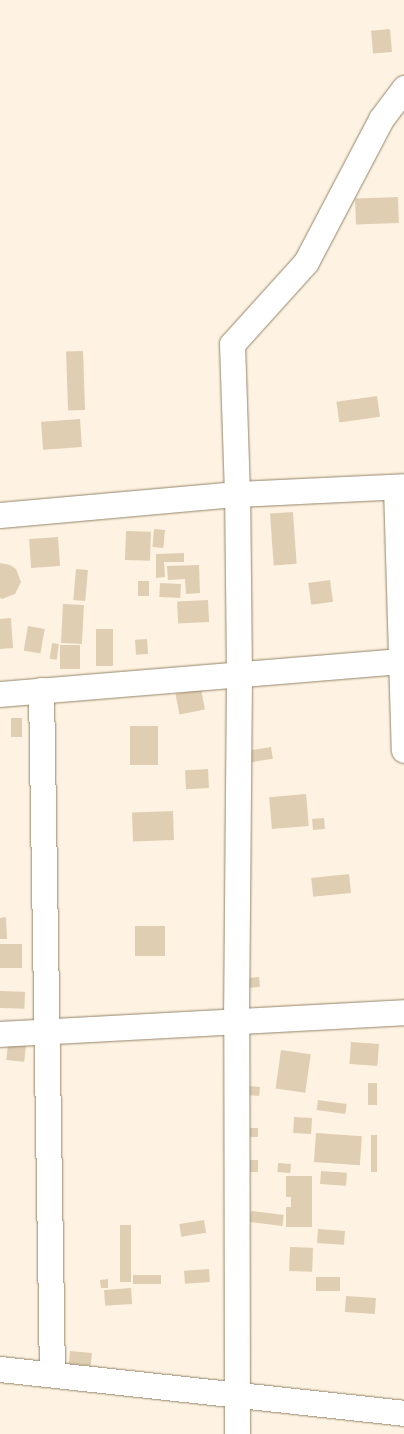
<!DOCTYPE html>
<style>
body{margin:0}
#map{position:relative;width:404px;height:1434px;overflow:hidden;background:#fef3e2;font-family:"Crimson Pro",serif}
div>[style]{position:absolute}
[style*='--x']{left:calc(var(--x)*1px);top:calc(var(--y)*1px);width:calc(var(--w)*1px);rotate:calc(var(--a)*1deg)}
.building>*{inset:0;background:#e0ceb2;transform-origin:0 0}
.roads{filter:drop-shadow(0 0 1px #94846a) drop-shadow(0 0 1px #94846a)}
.street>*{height:25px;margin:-12.5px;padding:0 12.5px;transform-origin:12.5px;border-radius:12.5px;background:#fff}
span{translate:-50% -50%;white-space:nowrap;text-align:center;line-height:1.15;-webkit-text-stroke:5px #fff;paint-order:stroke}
</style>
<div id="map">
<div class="building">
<div style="left:390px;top:29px;width:23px;height:19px;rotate:85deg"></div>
<div style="left:398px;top:197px;width:26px;height:43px;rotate:88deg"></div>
<div style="left:83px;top:351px;width:59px;height:17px;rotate:88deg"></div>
<div style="left:377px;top:396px;width:21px;height:41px;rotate:82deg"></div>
<div style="left:80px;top:419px;width:28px;height:39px;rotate:86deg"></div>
<div style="left:293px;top:512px;width:52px;height:23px;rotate:86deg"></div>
<div style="left:154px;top:529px;width:11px;height:18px;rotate:5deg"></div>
<div style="left:126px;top:531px;width:25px;height:29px;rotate:2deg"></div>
<div style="left:58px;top:537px;width:29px;height:29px;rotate:86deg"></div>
<div style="clip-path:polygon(184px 553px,184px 562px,164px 562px,165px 577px,156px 578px,156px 554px)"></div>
<div style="clip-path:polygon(0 563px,10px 565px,16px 569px,21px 582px,15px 594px,2px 599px,0 598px)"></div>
<div style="clip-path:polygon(199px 565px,200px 593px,186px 594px,185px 579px,168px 580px,167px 566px)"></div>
<div style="left:76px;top:569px;width:12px;height:31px;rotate:5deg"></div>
<div style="left:330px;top:580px;width:22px;height:22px;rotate:82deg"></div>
<div style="left:138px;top:581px;width:11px;height:15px"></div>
<div style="left:160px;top:583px;width:21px;height:14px;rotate:3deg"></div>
<div style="left:208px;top:600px;width:22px;height:31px;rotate:87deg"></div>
<div style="left:63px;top:604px;width:21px;height:39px;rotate:3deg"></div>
<div style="clip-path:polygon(11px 618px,13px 648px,0 649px,0 619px)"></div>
<div style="left:28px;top:626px;width:17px;height:25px;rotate:10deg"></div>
<div style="left:96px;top:629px;width:17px;height:37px"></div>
<div style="left:147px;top:639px;width:15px;height:12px;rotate:86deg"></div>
<div style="left:52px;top:643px;width:7px;height:16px;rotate:8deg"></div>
<div style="left:60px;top:645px;width:20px;height:24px"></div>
<div style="left:201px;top:689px;width:21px;height:26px;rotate:79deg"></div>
<div style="left:11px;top:718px;width:11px;height:19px"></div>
<div style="left:130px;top:726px;width:28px;height:39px"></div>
<div style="left:271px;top:747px;width:12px;height:29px;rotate:81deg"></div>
<div style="left:208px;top:769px;width:19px;height:23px;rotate:87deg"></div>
<div style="left:306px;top:794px;width:32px;height:37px;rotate:85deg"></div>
<div style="left:173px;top:811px;width:29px;height:41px;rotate:88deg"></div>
<div style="left:324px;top:818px;width:11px;height:12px;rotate:85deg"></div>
<div style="left:349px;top:874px;width:19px;height:38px;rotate:84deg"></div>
<div style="clip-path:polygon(6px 917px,7px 939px,0 939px,0 918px)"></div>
<div style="left:135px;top:926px;width:30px;height:30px"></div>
<div style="left:0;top:944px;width:22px;height:24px"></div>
<div style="left:259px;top:977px;width:10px;height:11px;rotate:84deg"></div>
<div style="left:0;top:991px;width:25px;height:17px;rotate:2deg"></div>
<div style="left:351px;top:1042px;width:28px;height:22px;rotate:4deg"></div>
<div style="left:8px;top:1044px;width:18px;height:16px;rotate:6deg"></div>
<div style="left:281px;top:1050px;width:30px;height:39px;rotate:8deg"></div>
<div style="left:368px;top:1083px;width:9px;height:22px"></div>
<div style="left:249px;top:1086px;width:11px;height:9px;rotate:5deg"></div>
<div style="left:318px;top:1100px;width:29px;height:10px;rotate:8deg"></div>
<div style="left:294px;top:1117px;width:18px;height:16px;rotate:3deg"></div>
<div style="left:250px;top:1128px;width:8px;height:9px"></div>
<div style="left:316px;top:1133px;width:46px;height:29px;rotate:4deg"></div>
<div style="left:371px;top:1135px;width:6px;height:37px"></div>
<div style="left:250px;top:1160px;width:8px;height:12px"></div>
<div style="left:278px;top:1163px;width:13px;height:9px;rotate:4deg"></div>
<div style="left:321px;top:1171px;width:26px;height:13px;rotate:4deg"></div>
<div style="clip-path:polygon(286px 1176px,312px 1176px,312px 1227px,286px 1227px,286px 1207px,291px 1207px,291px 1197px,286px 1197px)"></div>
<div style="left:251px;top:1211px;width:33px;height:11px;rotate:7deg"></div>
<div style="left:204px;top:1220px;width:13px;height:25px;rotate:81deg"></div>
<div style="left:120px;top:1225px;width:11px;height:57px"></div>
<div style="left:318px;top:1229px;width:27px;height:14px;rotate:4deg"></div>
<div style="left:290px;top:1247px;width:23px;height:24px;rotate:2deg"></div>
<div style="left:209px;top:1269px;width:13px;height:25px;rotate:86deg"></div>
<div style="left:161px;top:1275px;width:9px;height:28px;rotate:90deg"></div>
<div style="left:316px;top:1277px;width:24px;height:14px"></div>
<div style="clip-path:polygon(108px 1279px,108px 1288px,101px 1288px,100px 1280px)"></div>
<div style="left:131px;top:1288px;width:16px;height:27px;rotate:86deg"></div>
<div style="left:346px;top:1296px;width:30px;height:16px;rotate:4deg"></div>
<div style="left:70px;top:1351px;width:22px;height:13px;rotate:5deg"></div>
</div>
<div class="roads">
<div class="street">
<div style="--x:396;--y:487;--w:263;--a:88.3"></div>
<div style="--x:0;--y:515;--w:238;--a:-5.1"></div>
<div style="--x:237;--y:494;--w:167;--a:-2.7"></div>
<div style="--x:41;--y:690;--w:684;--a:89.08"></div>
<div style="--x:0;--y:694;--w:405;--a:-4.7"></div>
<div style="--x:0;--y:1034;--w:405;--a:-3.1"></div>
<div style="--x:0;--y:1369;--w:406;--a:6.2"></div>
<div style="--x:237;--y:1434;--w:413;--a:-90.1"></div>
<div style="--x:236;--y:1021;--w:347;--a:-89.5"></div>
<div style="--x:239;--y:674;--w:180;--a:-90.6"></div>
<div style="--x:237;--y:494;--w:150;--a:-91.9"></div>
<div style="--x:232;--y:344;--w:110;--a:-47.9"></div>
<div style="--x:306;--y:262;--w:161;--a:-62.3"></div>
<div style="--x:381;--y:119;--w:39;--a:-53"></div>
</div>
</div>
</div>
